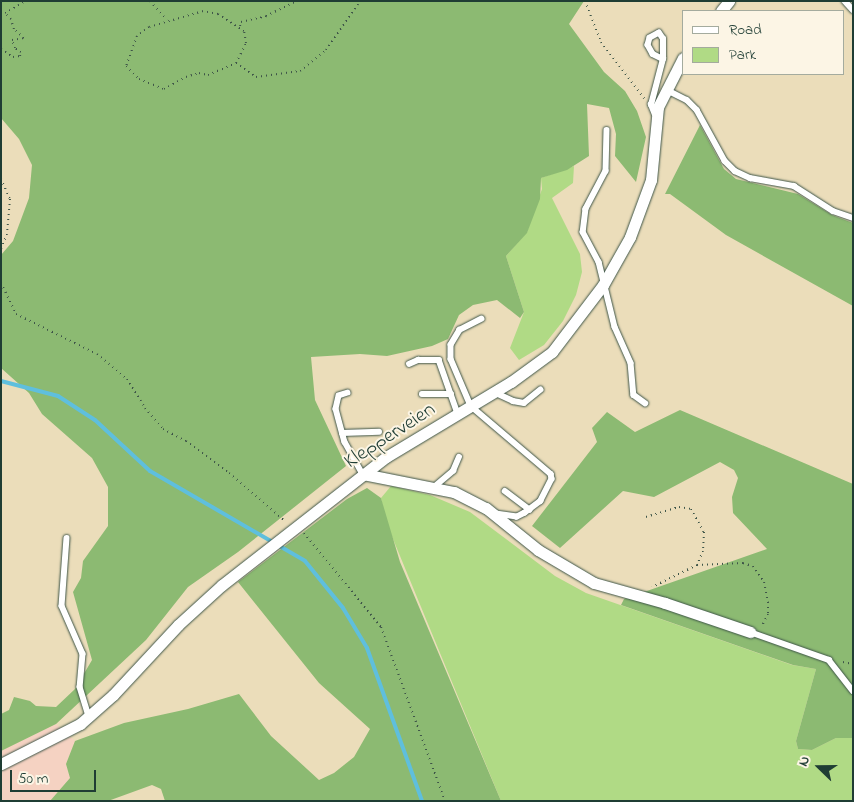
<!DOCTYPE html>
<style>
body{margin:0}
#map{position:relative;width:854px;height:802px;overflow:hidden;background:#ebddba;font-family:"Indie Flower",sans-serif}
div>[style]{position:absolute}
[style*='--x']{left:calc(var(--x)*1px);top:calc(var(--y)*1px);width:calc(var(--w)*1px);rotate:calc(var(--a)*1deg)}
.built>*{inset:0;background:#f5d2c2}
.green>*{inset:0;background:#b0da85}
.forest>*{inset:0;background:#8cba72}
.stream>*{height:4px;margin:-2px;padding:0 2px;transform-origin:2px;border-radius:2px;background:#5fbfdd}
.path>*{height:2px;margin-top:-1px;transform-origin:0;background:repeating-linear-gradient(90deg,#3e5548 0 1px,transparent 0 5px)}
.roads{filter:drop-shadow(0 0 1px #3e5548) drop-shadow(0 0 1px #3e5548)}
.service>*{height:5.5px;margin:-2.75px;padding:0 2.75px;transform-origin:2.75px;border-radius:2.75px;background:#fff}
.minor>*{height:11px;margin:-5.5px;padding:0 5.5px;transform-origin:5.5px;border-radius:5.5px;background:#fff}
span{translate:-50% -50%;white-space:nowrap;text-align:center;line-height:1.15;-webkit-text-stroke:4px #fcf5e5;paint-order:stroke}
.street-label{font-size:21px;color:#1f3d34}
.frame{position:absolute;inset:0;border:2px solid #1f3d34;pointer-events:none}
.legend{position:absolute;left:682px;top:10px;width:162px;height:65px;box-sizing:border-box;background:#fcf5e5;border:1px solid #a4ab9e;margin:0;padding:6px 9px;list-style:none;font-size:15px;color:#1f3d34}
.legend li{display:flex;align-items:center;gap:10px;height:25px}
.legend b{width:25px;border:1px solid #a4ab9e}
.north{position:absolute;left:794px;top:742px;width:50px;height:50px;-webkit-text-stroke:4px #fcf5e5;paint-order:stroke;rotate:292deg;font-size:14px;font-weight:700;line-height:20px;text-align:center;color:#1f3d34}
.north::after{content:'';display:block;margin:auto;width:18px;height:22px;background:#1f3d34;clip-path:polygon(50% 0,100% 100%,50% 72%,0 100%)}
.scale{position:absolute;left:10px;top:770px;width:86px;height:22px;box-sizing:border-box;border:2px solid #1f3d34;border-top:0;padding-left:6px;font-size:15px;line-height:18px;white-space:nowrap;color:#1f3d34;-webkit-text-stroke:4px #fcf5e5;paint-order:stroke}
</style>
<div id="map">
<div class="built">
<div style="clip-path:polygon(56px 724px,75px 741px,66px 764px,70px 778px,50px 801px,1px 801px,1px 751px)"></div>
</div>
<div class="green">
<div style="clip-path:polygon(574px 166px,573px 183px,552px 198px,580px 254px,582px 272px,576px 295px,563px 321px,544px 345px,519px 360px,510px 348px,524px 312px,506px 256px,527px 232px,542px 189px,541px 178px)"></div>
<div style="clip-path:polygon(391px 486px,430px 495px,470px 512px,555px 576px,586px 593px,792px 665px,816px 669px,796px 741px,798px 749px,812px 750px,836px 738px,853px 738px,853px 801px,501px 801px,386px 522px,381px 498px)"></div>
</div>
<div class="forest">
<div style="clip-path:polygon(1px 1px,584px 1px,569px 24px,604px 72px,625px 91px,637px 111px,646px 137px,636px 182px,615px 156px,616px 134px,609px 108px,587px 104px,589px 156px,567px 170px,541px 178px,540px 199px,527px 233px,506px 256px,524px 312px,520px 318px,497px 300px,473px 305px,459px 315px,448px 339px,432px 346px,387px 356px,360px 354px,311px 357px,315px 400px,346px 466px,238px 552px,188px 587px,146px 640px,56px 724px,1px 751px,1px 714px,9px 710px,14px 697px,30px 701px,36px 706px,56px 707px,75px 689px,92px 660px,73px 592px,81px 578px,83px 561px,108px 526px,108px 487px,92px 458px,42px 414px,29px 393px,1px 368px,1px 255px,13px 241px,29px 198px,32px 165px,19px 139px,1px 118px)"></div>
<div style="clip-path:polygon(700px 125px,724px 169px,736px 179px,798px 194px,832px 215px,853px 223px,853px 306px,726px 235px,670px 194px,665px 194px)"></div>
<div style="clip-path:polygon(680px 410px,853px 484px,853px 738px,836px 738px,812px 750px,798px 749px,796px 741px,816px 669px,793px 665px,621px 605px,624px 599px,767px 549px,733px 513px,732px 497px,738px 478px,734px 470px,720px 462px,654px 497px,623px 491px,560px 548px,532px 526px,597px 442px,592px 428px,607px 412px,635px 432px)"></div>
<div style="clip-path:polygon(367px 488px,381px 498px,400px 562px,501px 801px,165px 801px,161px 789px,152px 785px,108px 801px,50px 801px,70px 778px,66px 764px,75px 741px,124px 723px,188px 709px,239px 694px,271px 736px,319px 780px,334px 773px,354px 757px,370px 729px,319px 683px,238px 582px,347px 499px)"></div>
</div>
<div class="stream">
<div style="--x:1;--y:381;--w:59;--a:14.7"></div>
<div style="--x:58;--y:396;--w:44;--a:33"></div>
<div style="--x:95;--y:420;--w:75;--a:42.8"></div>
<div style="--x:150;--y:471;--w:179;--a:30.1"></div>
<div style="--x:305;--y:561;--w:60;--a:51"></div>
<div style="--x:343;--y:608;--w:47;--a:59"></div>
<div style="--x:367;--y:648;--w:163;--a:70.2"></div>
</div>
<div class="path">
<div style="--x:150;--y:1;--w:25;--a:48"></div>
<div style="--x:585;--y:1;--w:44;--a:68.7"></div>
<div style="--x:601;--y:42;--w:71;--a:52.5"></div>
<div style="--x:240;--y:26;--w:4;--a:-76"></div>
<div style="--x:241;--y:22;--w:26;--a:-13"></div>
<div style="--x:266;--y:16;--w:34;--a:-26"></div>
<div style="--x:1;--y:49;--w:14;--a:34"></div>
<div style="--x:13;--y:57;--w:7;--a:-8"></div>
<div style="--x:20;--y:56;--w:4;--a:-76"></div>
<div style="--x:21;--y:52;--w:7;--a:-146"></div>
<div style="--x:15;--y:48;--w:9;--a:-111"></div>
<div style="--x:12;--y:40;--w:12;--a:-9"></div>
<div style="--x:24;--y:38;--w:13;--a:-138"></div>
<div style="--x:14;--y:29;--w:10;--a:-107"></div>
<div style="--x:11;--y:19;--w:8;--a:-135"></div>
<div style="--x:5;--y:13;--w:24;--a:-30"></div>
<div style="--x:236;--y:63;--w:22;--a:-63"></div>
<div style="--x:246;--y:43;--w:12;--a:-99"></div>
<div style="--x:244;--y:31;--w:31;--a:-147"></div>
<div style="--x:218;--y:14;--w:15;--a:-169"></div>
<div style="--x:203;--y:11;--w:56;--a:163.5"></div>
<div style="--x:149;--y:27;--w:15;--a:143"></div>
<div style="--x:137;--y:36;--w:32;--a:110"></div>
<div style="--x:126;--y:66;--w:18;--a:45"></div>
<div style="--x:139;--y:79;--w:27;--a:22"></div>
<div style="--x:164;--y:89;--w:25;--a:-29"></div>
<div style="--x:186;--y:77;--w:14;--a:-17"></div>
<div style="--x:199;--y:73;--w:9;--a:13"></div>
<div style="--x:208;--y:75;--w:30;--a:-23"></div>
<div style="--x:236;--y:63;--w:24;--a:35"></div>
<div style="--x:256;--y:77;--w:44;--a:-7.8"></div>
<div style="--x:300;--y:71;--w:33;--a:-39"></div>
<div style="--x:326;--y:50;--w:60;--a:-55.2"></div>
<div style="--x:1;--y:179;--w:22;--a:66"></div>
<div style="--x:10;--y:199;--w:35;--a:95"></div>
<div style="--x:7;--y:234;--w:16;--a:112"></div>
<div style="--x:1;--y:283;--w:34;--a:64"></div>
<div style="--x:16;--y:314;--w:90;--a:26.3"></div>
<div style="--x:97;--y:354;--w:39;--a:40"></div>
<div style="--x:127;--y:379;--w:34;--a:58"></div>
<div style="--x:145;--y:408;--w:28;--a:49"></div>
<div style="--x:163;--y:429;--w:26;--a:28"></div>
<div style="--x:186;--y:441;--w:54;--a:36.7"></div>
<div style="--x:229;--y:473;--w:74;--a:40.6"></div>
<div style="--x:646;--y:517;--w:34;--a:-17"></div>
<div style="--x:679;--y:507;--w:12;--a:9"></div>
<div style="--x:691;--y:509;--w:26;--a:61"></div>
<div style="--x:704;--y:532;--w:19;--a:93"></div>
<div style="--x:703;--y:551;--w:15;--a:113"></div>
<div style="--x:697;--y:565;--w:50;--a:153.9"></div>
<div style="--x:304;--y:533;--w:122;--a:50.7"></div>
<div style="--x:381;--y:627;--w:185;--a:69.8"></div>
<div style="--x:697;--y:565;--w:46;--a:-2.5"></div>
<div style="--x:743;--y:563;--w:10;--a:17"></div>
<div style="--x:753;--y:566;--w:19;--a:55"></div>
<div style="--x:764;--y:582;--w:20;--a:79"></div>
<div style="--x:768;--y:602;--w:12;--a:90"></div>
<div style="--x:768;--y:614;--w:13;--a:117"></div>
<div style="--x:843;--y:662;--w:10;--a:11"></div>
</div>
<div class="roads">
<div class="service">
<div style="--x:845;--y:1;--w:12;--a:48"></div>
<div style="--x:667;--y:90;--w:22;--a:27"></div>
<div style="--x:687;--y:100;--w:14;--a:45"></div>
<div style="--x:697;--y:110;--w:58;--a:61.2"></div>
<div style="--x:725;--y:161;--w:14;--a:45"></div>
<div style="--x:735;--y:171;--w:17;--a:25"></div>
<div style="--x:750;--y:178;--w:45;--a:10.3"></div>
<div style="--x:794;--y:186;--w:46;--a:32.7"></div>
<div style="--x:833;--y:211;--w:21;--a:19"></div>
<div style="--x:655;--y:115;--w:11;--a:-112"></div>
<div style="--x:651;--y:105;--w:48;--a:-75.4"></div>
<div style="--x:663;--y:59;--w:20;--a:-90"></div>
<div style="--x:663;--y:39;--w:7;--a:-124"></div>
<div style="--x:659;--y:33;--w:10;--a:151"></div>
<div style="--x:650;--y:38;--w:7;--a:106"></div>
<div style="--x:648;--y:45;--w:10;--a:61"></div>
<div style="--x:653;--y:54;--w:11;--a:27"></div>
<div style="--x:607;--y:130;--w:41;--a:91.4"></div>
<div style="--x:606;--y:171;--w:43;--a:117.8"></div>
<div style="--x:586;--y:209;--w:23;--a:97"></div>
<div style="--x:583;--y:232;--w:34;--a:62"></div>
<div style="--x:599;--y:262;--w:67;--a:76.2"></div>
<div style="--x:615;--y:327;--w:39;--a:66"></div>
<div style="--x:631;--y:363;--w:32;--a:85"></div>
<div style="--x:634;--y:395;--w:14;--a:36"></div>
<div style="--x:482;--y:319;--w:25;--a:153"></div>
<div style="--x:460;--y:330;--w:17;--a:121"></div>
<div style="--x:451;--y:345;--w:14;--a:90"></div>
<div style="--x:451;--y:359;--w:51;--a:66.9"></div>
<div style="--x:471;--y:406;--w:105;--a:40.4"></div>
<div style="--x:551;--y:474;--w:5;--a:79"></div>
<div style="--x:552;--y:479;--w:25;--a:117"></div>
<div style="--x:541;--y:501;--w:20;--a:143"></div>
<div style="--x:525;--y:513;--w:9;--a:153"></div>
<div style="--x:517;--y:517;--w:21;--a:-172"></div>
<div style="--x:409;--y:364;--w:10;--a:-24"></div>
<div style="--x:418;--y:360;--w:21;--a:0"></div>
<div style="--x:439;--y:360;--w:57;--a:70.6"></div>
<div style="--x:494;--y:392;--w:21;--a:25"></div>
<div style="--x:513;--y:401;--w:11;--a:10"></div>
<div style="--x:524;--y:403;--w:21;--a:-39"></div>
<div style="--x:348;--y:393;--w:9;--a:162"></div>
<div style="--x:339;--y:396;--w:13;--a:103"></div>
<div style="--x:336;--y:409;--w:34;--a:75"></div>
<div style="--x:345;--y:442;--w:37;--a:61"></div>
<div style="--x:422;--y:394;--w:29;--a:0"></div>
<div style="--x:342;--y:433;--w:37;--a:-2"></div>
<div style="--x:434;--y:487;--w:25;--a:-40"></div>
<div style="--x:453;--y:471;--w:15;--a:-67"></div>
<div style="--x:505;--y:491;--w:31;--a:37"></div>
<div style="--x:67;--y:538;--w:68;--a:94.2"></div>
<div style="--x:62;--y:606;--w:52;--a:66.4"></div>
<div style="--x:83;--y:654;--w:33;--a:95"></div>
<div style="--x:80;--y:687;--w:30;--a:73"></div>
<div style="--x:750;--y:632;--w:84;--a:19.5"></div>
<div style="--x:829;--y:660;--w:39;--a:52"></div>
</div>
<div class="minor">
<div style="--x:721;--y:11;--w:13;--a:-51"></div>
<div style="--x:363;--y:474;--w:93;--a:11.2"></div>
<div style="--x:454;--y:492;--w:36;--a:27"></div>
<div style="--x:486;--y:508;--w:67;--a:38.9"></div>
<div style="--x:538;--y:550;--w:65;--a:30.5"></div>
<div style="--x:594;--y:583;--w:74;--a:15.7"></div>
<div style="--x:665;--y:603;--w:90;--a:18.8"></div>
<div style="--x:1;--y:764;--w:89;--a:-26.9"></div>
<div style="--x:80;--y:724;--w:44;--a:-41.3"></div>
<div style="--x:113;--y:695;--w:96;--a:-47.1"></div>
<div style="--x:178;--y:625;--w:59;--a:-42.3"></div>
<div style="--x:222;--y:585;--w:208;--a:-38"></div>
<div style="--x:386;--y:457;--w:146;--a:-31"></div>
<div style="--x:511;--y:382;--w:51;--a:-36.2"></div>
<div style="--x:552;--y:352;--w:84;--a:-52.7"></div>
<div style="--x:603;--y:285;--w:55;--a:-60.6"></div>
<div style="--x:630;--y:237;--w:61;--a:-69.8"></div>
<div style="--x:651;--y:180;--w:73;--a:-84.5"></div>
<div style="--x:658;--y:107;--w:55;--a:-63"></div>
</div>
</div>
<div class="street-label">
<span style="left:390px;top:436px;rotate:-33deg">Klepperveien</span>
</div>
<div class="frame"></div>
<ul class="legend">
<li><b style="height:6px;background:#fff"></b>Road</li>
<li><b style="height:14px;background:#b0da85"></b>Park</li>
</ul>
<div class="north">N</div>
<div class="scale">50 m</div>
</div>
